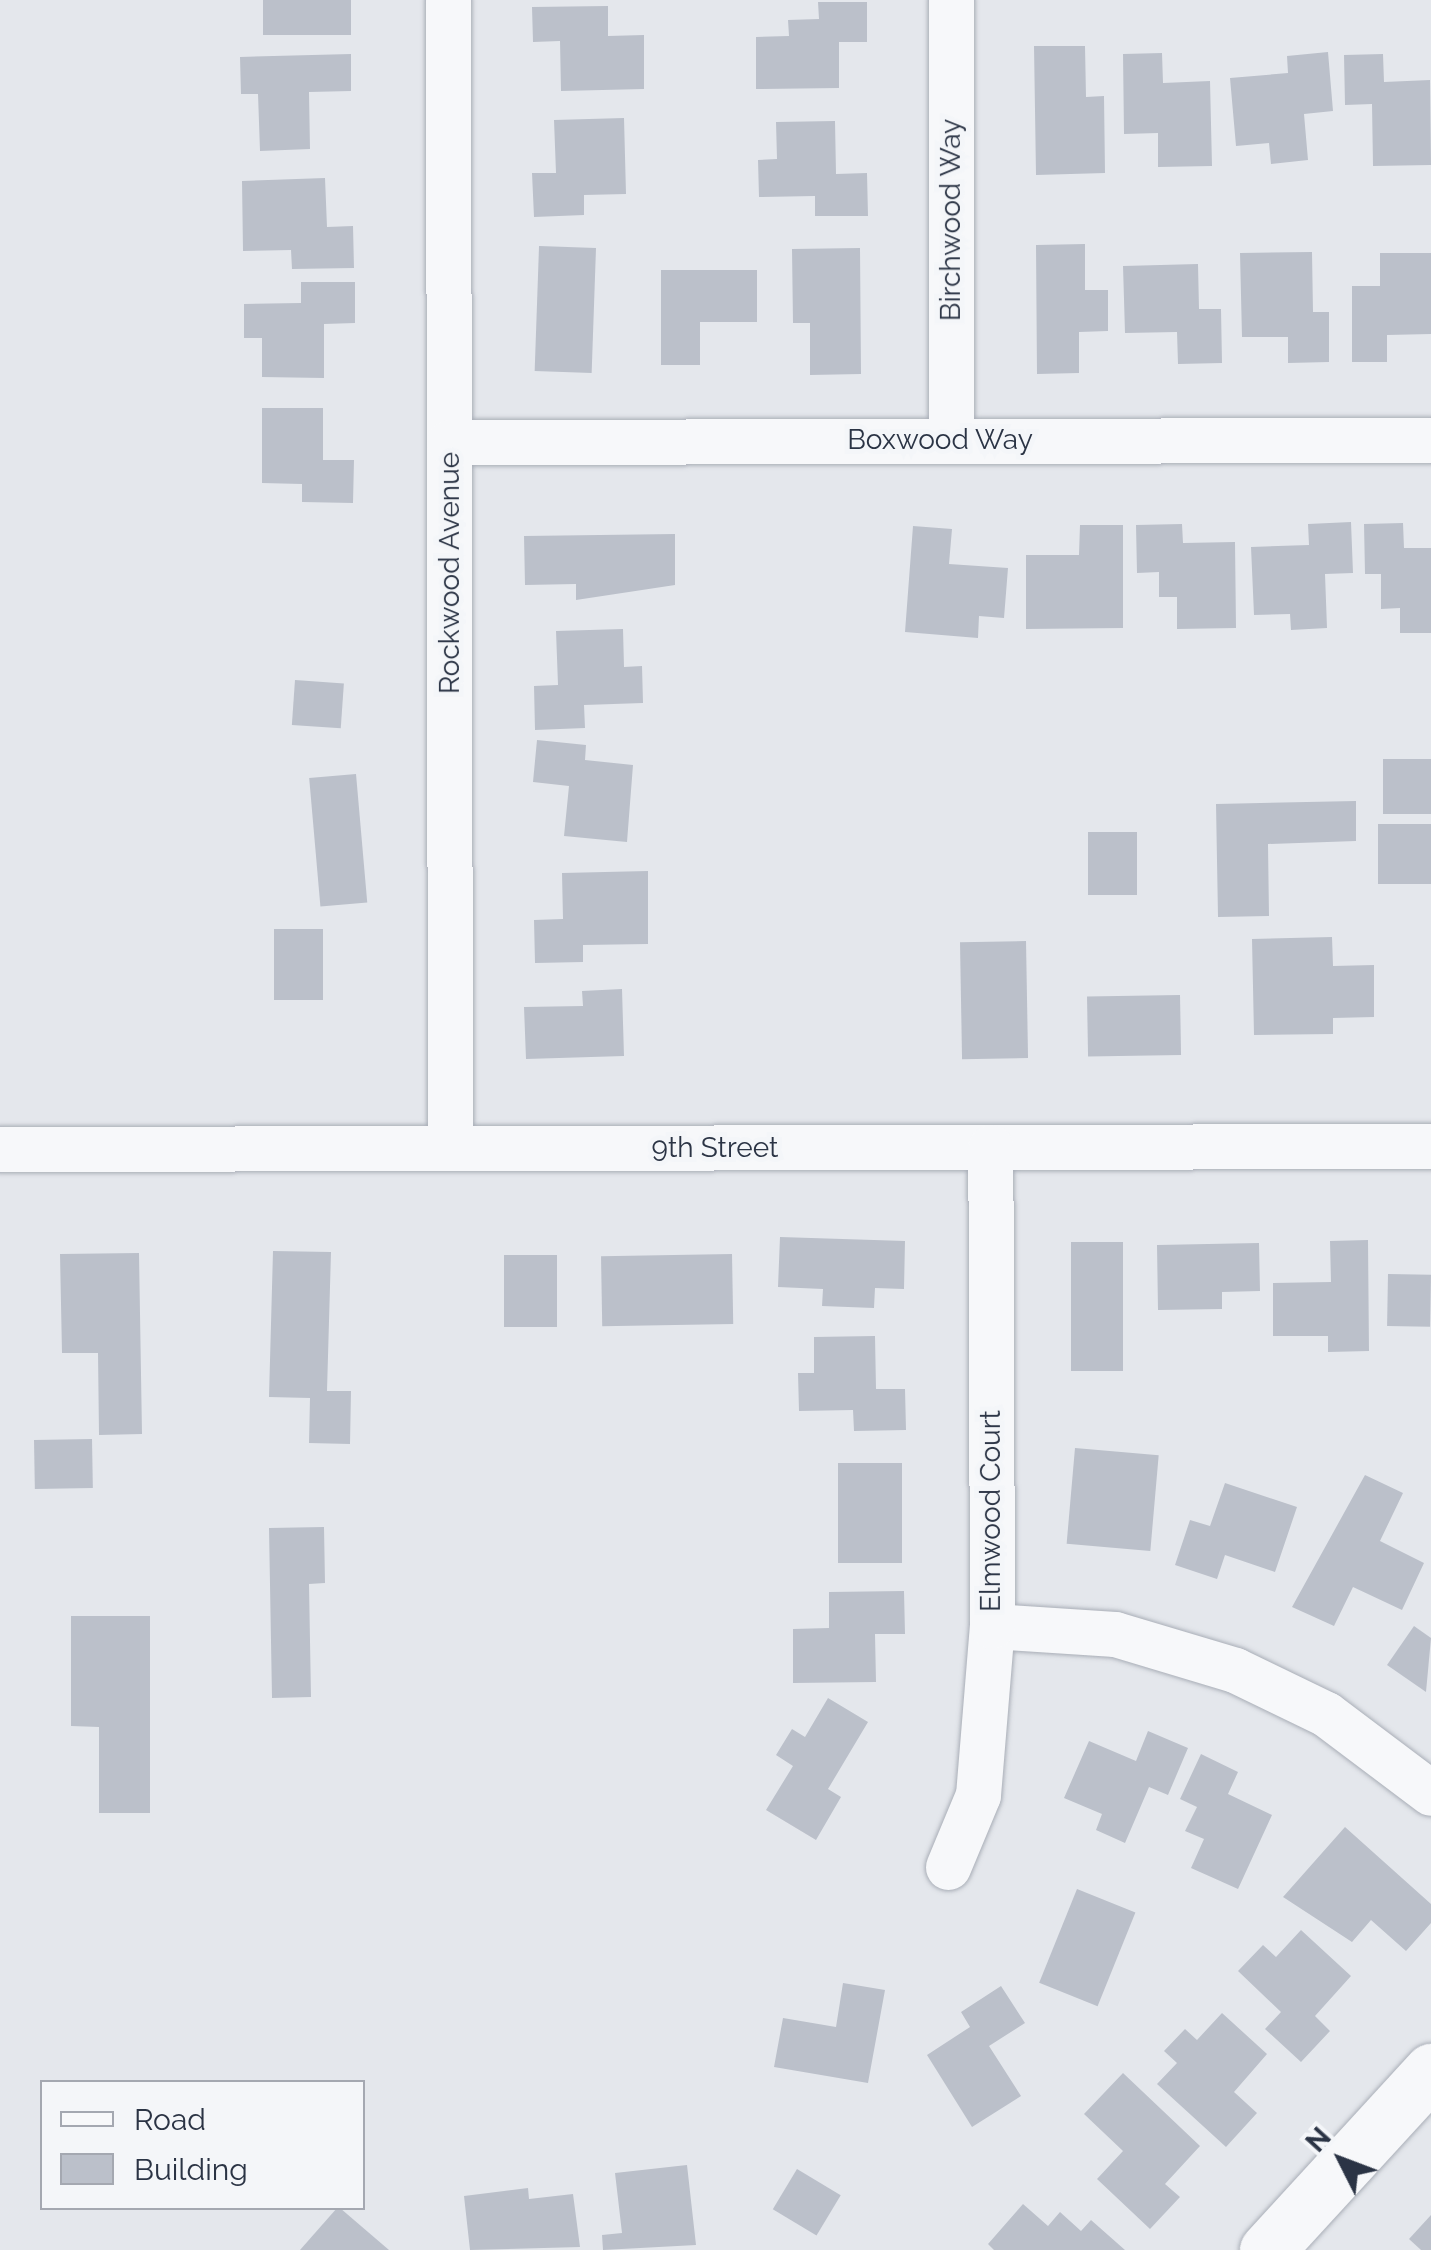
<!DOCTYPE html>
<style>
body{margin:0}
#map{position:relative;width:1431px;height:2250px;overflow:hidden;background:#e4e7ec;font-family:Raleway,sans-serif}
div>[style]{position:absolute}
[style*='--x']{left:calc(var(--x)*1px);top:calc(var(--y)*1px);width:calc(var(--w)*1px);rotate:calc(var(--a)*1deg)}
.building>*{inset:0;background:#bbc0ca;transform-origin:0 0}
.roads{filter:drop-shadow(0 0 2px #a9aeb7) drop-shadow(0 0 2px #a9aeb7)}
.minor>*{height:45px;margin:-22.5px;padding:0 22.5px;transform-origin:22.5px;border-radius:22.5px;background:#f7f8fa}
.tertiary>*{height:55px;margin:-27.5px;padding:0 27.5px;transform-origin:27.5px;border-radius:27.5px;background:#f7f8fa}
span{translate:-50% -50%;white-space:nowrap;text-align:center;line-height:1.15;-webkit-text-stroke:10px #f4f6f9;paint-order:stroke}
.street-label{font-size:28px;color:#2b3445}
.legend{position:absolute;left:40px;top:2080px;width:325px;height:130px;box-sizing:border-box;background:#f4f6f9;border:2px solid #a4a8b1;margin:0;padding:12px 18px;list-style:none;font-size:30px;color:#2b3445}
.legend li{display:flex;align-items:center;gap:20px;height:50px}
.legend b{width:50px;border:2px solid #a4a8b1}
.north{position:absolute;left:1291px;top:2110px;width:100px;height:100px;-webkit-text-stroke:8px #f4f6f9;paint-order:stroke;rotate:312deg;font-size:28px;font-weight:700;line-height:40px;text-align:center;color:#2b3445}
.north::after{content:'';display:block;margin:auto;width:35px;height:45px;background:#2b3445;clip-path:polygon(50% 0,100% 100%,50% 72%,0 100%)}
</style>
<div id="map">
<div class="building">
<div style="left:263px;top:0;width:88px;height:35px"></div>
<div style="clip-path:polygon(818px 2px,867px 2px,867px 42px,839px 42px,839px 88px,756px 89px,756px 37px,789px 36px,788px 20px,819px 19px)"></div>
<div style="clip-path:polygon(608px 6px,608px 36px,644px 35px,644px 89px,561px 91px,560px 41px,533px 42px,532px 7px)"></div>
<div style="clip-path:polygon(1034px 46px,1085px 46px,1086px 97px,1104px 96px,1105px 173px,1036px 175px)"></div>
<div style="clip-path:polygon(1328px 52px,1333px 111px,1304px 114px,1308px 160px,1271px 164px,1269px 143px,1236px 146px,1230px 78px,1288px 73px,1287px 56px)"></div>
<div style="clip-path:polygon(1162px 53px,1163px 83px,1210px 81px,1212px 166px,1158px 167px,1158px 133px,1124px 134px,1123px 54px)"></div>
<div style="clip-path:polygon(351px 54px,351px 91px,309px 92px,310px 149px,260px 151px,258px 94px,241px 94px,240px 57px)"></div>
<div style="clip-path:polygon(1383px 54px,1384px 82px,1430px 80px,1431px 165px,1373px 166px,1372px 104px,1345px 105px,1344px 55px)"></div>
<div style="clip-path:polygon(624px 118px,626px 194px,584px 195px,584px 215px,534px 217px,532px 173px,556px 173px,554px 120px)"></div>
<div style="clip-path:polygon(835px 121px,836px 174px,867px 173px,868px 216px,815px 216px,815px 196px,759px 197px,758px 160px,777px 159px,776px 122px)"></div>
<div style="clip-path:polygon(325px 178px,327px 227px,353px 226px,354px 268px,292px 269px,291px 250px,243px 251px,242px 181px)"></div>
<div style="clip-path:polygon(1085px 244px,1085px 290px,1108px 290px,1108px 331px,1079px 332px,1079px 373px,1037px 374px,1036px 245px)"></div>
<div style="left:596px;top:248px;width:125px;height:57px;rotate:92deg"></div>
<div style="clip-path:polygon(860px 248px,861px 374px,810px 375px,810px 323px,793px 323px,792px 249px)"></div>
<div style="clip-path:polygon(1312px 252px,1313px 312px,1329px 312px,1329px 362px,1288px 363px,1288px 337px,1242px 337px,1240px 253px)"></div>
<div style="clip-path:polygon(1380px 253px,1431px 253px,1431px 334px,1387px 335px,1387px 362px,1352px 362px,1352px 286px,1380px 286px)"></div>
<div style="clip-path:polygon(1198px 264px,1199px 309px,1221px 309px,1222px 363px,1178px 364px,1177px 332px,1125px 333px,1123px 266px)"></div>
<div style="clip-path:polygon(661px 270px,757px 270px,757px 322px,700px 322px,700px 365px,661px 365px)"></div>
<div style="clip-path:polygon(301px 282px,355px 282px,355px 323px,324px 324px,324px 378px,262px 377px,262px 338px,244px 338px,244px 304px,301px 303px)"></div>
<div style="clip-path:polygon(262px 408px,323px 408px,323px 460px,354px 460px,353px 503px,302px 502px,302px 484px,262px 483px)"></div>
<div style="clip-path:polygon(1351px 522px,1353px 573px,1325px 574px,1327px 628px,1291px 630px,1290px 614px,1254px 615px,1251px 547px,1309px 545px,1308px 524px)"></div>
<div style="clip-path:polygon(1403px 523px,1404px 548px,1431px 548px,1431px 633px,1400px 633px,1400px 608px,1381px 609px,1381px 574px,1365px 574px,1364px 524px)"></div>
<div style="clip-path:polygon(1182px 524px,1183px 543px,1235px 542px,1236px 628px,1177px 629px,1177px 597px,1159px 597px,1159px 572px,1137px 573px,1136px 525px)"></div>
<div style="clip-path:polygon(1080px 525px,1123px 525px,1123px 628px,1026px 629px,1026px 555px,1079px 555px)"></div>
<div style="clip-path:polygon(913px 526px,952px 529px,949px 564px,1008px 568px,1004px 618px,979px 616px,978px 638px,905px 632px)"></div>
<div style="clip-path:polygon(675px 534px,675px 585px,576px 600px,576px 584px,525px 585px,524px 536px)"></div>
<div style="clip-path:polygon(623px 629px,624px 667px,642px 666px,643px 703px,584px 705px,585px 728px,535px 730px,534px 686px,558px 685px,556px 631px)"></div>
<div style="left:295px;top:680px;width:49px;height:45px;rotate:4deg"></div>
<div style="clip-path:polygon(537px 740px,586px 745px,585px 760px,633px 765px,627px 842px,564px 836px,569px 786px,533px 782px)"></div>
<div style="left:1431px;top:759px;width:55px;height:48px;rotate:90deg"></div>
<div style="left:356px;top:774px;width:129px;height:47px;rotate:85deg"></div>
<div style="clip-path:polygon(1356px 801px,1356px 841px,1268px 844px,1269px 916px,1218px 917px,1216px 804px)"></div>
<div style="left:1431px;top:824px;width:60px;height:53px;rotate:90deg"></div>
<div style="left:1088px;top:832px;width:49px;height:63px"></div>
<div style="clip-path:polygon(648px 871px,648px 944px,583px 945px,583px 962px,535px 963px,534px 920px,563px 919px,562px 873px)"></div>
<div style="left:274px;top:929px;width:49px;height:71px"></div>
<div style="clip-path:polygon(1332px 937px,1333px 966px,1374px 965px,1374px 1017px,1333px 1018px,1333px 1034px,1254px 1035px,1252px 939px)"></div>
<div style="left:1026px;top:941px;width:117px;height:66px;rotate:89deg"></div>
<div style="clip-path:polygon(622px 989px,624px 1056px,526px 1059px,524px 1007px,583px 1006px,582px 991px)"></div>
<div style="left:1180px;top:995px;width:60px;height:93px;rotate:89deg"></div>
<div style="clip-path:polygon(780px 1237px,905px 1241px,904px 1289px,875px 1288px,874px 1308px,822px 1306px,823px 1289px,778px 1287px)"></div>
<div style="clip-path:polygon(1368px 1240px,1369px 1351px,1328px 1352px,1328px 1336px,1273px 1336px,1273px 1283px,1331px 1282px,1330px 1241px)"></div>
<div style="left:1071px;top:1242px;width:52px;height:129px"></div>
<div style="clip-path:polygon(1259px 1243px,1260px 1291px,1222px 1292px,1222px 1309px,1158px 1310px,1157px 1245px)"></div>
<div style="clip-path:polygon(273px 1251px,331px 1252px,327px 1391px,351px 1391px,350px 1444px,309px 1443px,310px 1398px,269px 1397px)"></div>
<div style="clip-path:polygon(139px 1253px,142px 1434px,99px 1435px,98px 1353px,62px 1353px,60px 1254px)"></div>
<div style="left:732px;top:1254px;width:70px;height:131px;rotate:89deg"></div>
<div style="left:557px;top:1255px;width:72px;height:53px;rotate:90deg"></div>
<div style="left:1388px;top:1274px;width:43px;height:52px;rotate:1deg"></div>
<div style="clip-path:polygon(875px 1336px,876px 1389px,905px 1389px,906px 1430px,854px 1431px,853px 1410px,799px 1411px,798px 1373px,814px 1373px,814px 1337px)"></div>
<div style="left:92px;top:1439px;width:49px;height:58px;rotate:89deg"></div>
<div style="left:1075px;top:1448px;width:84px;height:96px;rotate:5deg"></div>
<div style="left:838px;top:1463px;width:64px;height:100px"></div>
<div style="clip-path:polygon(1365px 1475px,1403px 1493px,1380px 1541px,1424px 1563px,1402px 1610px,1353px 1587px,1334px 1626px,1292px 1607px)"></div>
<div style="clip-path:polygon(1225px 1483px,1297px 1507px,1275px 1572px,1225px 1555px,1217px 1579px,1175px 1565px,1190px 1520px,1210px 1526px)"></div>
<div style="clip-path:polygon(324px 1527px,325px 1583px,309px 1584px,311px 1697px,272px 1698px,269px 1528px)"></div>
<div style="clip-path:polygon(904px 1591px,905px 1634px,875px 1634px,876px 1682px,793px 1683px,793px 1629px,829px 1628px,829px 1592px)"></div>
<div style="clip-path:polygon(71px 1616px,150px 1616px,150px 1813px,99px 1813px,99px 1727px,71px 1726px)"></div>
<div style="clip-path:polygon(1414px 1626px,1431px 1638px,1426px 1692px,1387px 1665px)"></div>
<div style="clip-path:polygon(828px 1698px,868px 1722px,828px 1789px,841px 1797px,816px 1840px,766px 1810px,793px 1766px,776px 1755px,792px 1729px,805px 1737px)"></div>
<div style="clip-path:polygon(1148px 1731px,1188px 1748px,1168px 1795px,1149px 1787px,1125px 1843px,1096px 1830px,1102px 1814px,1064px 1798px,1089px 1741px,1136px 1761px)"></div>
<div style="clip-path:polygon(1201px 1754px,1238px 1772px,1228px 1794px,1272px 1815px,1238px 1889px,1191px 1868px,1204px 1839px,1185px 1831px,1197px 1807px,1180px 1799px)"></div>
<div style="clip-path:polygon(1345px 1827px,1431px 1904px,1431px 1923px,1406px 1951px,1371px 1920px,1352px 1942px,1283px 1897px)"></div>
<div style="left:1077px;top:1889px;width:63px;height:101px;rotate:22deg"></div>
<div style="clip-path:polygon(1301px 1930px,1351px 1976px,1315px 2016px,1330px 2031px,1301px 2062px,1265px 2029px,1281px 2012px,1238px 1971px,1263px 1945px,1276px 1957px)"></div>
<div style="clip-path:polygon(843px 1983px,885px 1990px,868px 2083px,774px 2067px,783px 2018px,836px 2027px)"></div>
<div style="clip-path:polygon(1001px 1986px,1025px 2023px,989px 2046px,1021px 2096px,972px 2127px,927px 2055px,970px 2027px,961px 2012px)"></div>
<div style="clip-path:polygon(1222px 2013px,1267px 2054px,1234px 2092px,1257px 2113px,1226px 2147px,1157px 2084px,1177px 2063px,1164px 2051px,1185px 2029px,1197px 2040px)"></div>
<div style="clip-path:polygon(1123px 2073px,1200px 2146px,1165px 2184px,1180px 2197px,1150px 2229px,1097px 2179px,1123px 2151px,1084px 2114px)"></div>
<div style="clip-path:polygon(687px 2165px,696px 2245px,603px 2250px,602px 2235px,622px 2233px,615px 2173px)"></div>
<div style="left:797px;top:2169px;width:51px;height:47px;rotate:31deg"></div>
<div style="clip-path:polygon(528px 2188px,529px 2199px,573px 2194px,580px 2247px,470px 2250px,464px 2196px)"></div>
<div style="clip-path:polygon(1023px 2204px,1048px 2226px,1060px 2212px,1081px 2231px,1091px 2220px,1125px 2250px,994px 2250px,988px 2244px)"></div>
<div style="clip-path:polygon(337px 2208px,340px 2208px,389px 2250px,300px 2250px)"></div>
<div style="clip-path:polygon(1431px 2215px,1431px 2250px,1421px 2250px,1409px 2239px)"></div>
</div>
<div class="roads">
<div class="minor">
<div style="--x:448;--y:0;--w:1147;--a:89.9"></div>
<div style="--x:951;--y:0;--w:440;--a:90"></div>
<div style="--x:449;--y:442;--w:982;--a:-0.12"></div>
<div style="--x:0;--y:1149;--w:1431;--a:-0.12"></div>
<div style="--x:992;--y:1626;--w:123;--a:3.7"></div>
<div style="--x:1115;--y:1634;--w:125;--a:16.7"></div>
<div style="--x:1235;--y:1670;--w:101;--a:25.8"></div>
<div style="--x:1326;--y:1714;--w:131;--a:37"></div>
<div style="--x:948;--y:1867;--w:78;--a:-67.4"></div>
<div style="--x:978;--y:1795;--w:170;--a:-85.3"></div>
<div style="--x:992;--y:1626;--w:479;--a:-90.2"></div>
</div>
<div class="tertiary">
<div style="--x:1267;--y:2250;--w:243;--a:-47.5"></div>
</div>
</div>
<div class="street-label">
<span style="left:951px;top:220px;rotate:-90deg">Birchwood Way</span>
<span style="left:940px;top:440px">Boxwood Way</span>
<span style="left:450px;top:573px;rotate:-90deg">Rockwood Avenue</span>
<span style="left:715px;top:1148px">9th Street</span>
<span style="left:991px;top:1511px;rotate:-90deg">Elmwood Court</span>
</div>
<ul class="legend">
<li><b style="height:12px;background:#f7f8fa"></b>Road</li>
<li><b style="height:28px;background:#bbc0ca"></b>Building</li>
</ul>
<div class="north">N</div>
</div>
